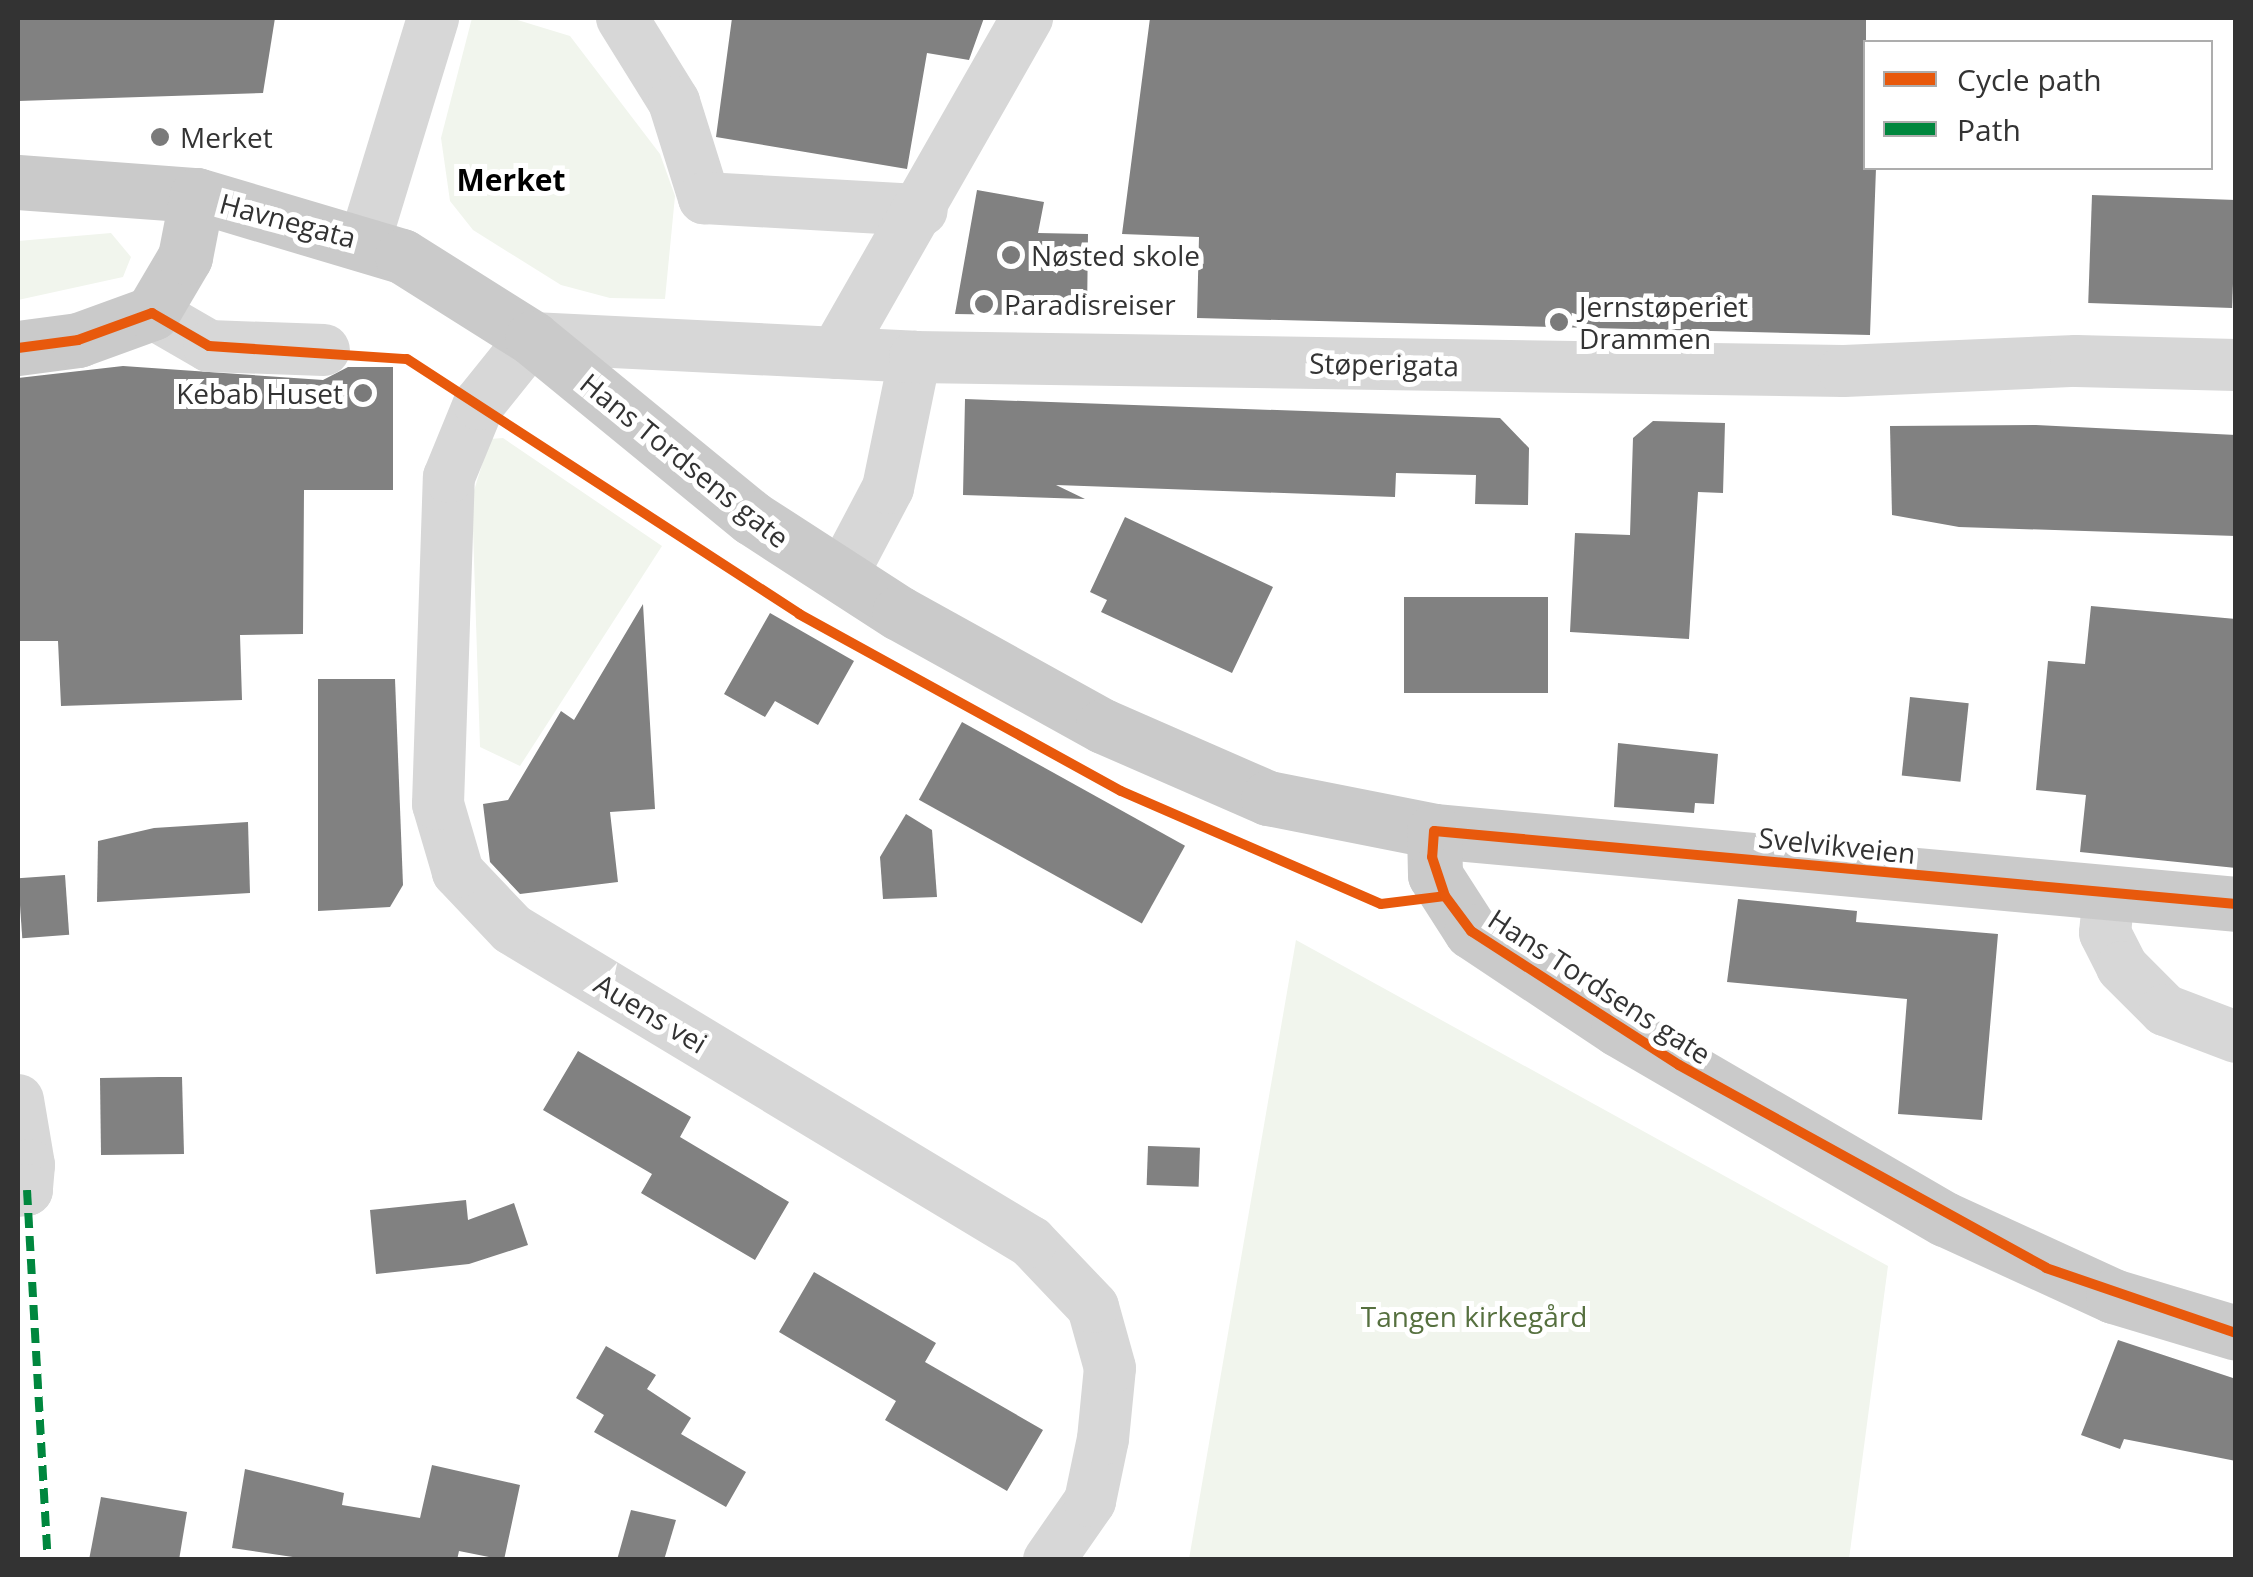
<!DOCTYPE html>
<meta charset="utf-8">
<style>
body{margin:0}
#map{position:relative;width:2253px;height:1577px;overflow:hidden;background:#fff;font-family:"Open Sans",sans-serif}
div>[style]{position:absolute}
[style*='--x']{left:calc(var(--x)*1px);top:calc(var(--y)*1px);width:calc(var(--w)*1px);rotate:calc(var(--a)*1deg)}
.green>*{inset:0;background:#f1f5ed}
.building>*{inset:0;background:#818181;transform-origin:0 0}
.minor>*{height:52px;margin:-26px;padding:0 26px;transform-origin:26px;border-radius:26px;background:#d7d7d7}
.major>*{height:55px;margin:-27.5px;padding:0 27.5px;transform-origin:27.5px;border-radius:27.5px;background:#cacaca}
.quiet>*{height:8px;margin-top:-4px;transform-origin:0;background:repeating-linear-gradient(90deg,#00873e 0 15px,transparent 0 23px)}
.cycleway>*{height:10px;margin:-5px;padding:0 5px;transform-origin:5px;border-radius:5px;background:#e8590c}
.dots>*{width:28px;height:28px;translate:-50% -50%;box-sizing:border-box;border:5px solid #fff;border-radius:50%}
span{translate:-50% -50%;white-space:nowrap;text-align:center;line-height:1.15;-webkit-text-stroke:10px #fff;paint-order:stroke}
.poi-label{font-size:28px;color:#333}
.left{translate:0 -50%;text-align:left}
.right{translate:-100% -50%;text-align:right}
.street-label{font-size:28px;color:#333}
.park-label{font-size:28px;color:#56703f}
.neighbourhood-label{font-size:30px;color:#000;font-weight:700}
.frame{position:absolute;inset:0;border:20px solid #333;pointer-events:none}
.legend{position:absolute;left:1863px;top:40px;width:350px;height:130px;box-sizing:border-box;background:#fff;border:2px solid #adadad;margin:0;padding:12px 18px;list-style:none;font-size:30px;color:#333}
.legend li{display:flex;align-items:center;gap:20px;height:50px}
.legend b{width:50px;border:2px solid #adadad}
</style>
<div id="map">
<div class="green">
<div style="clip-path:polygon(472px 18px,511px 18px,570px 36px,660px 154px,675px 196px,665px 299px,610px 298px,561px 285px,473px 230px,450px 201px,441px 138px)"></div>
<div style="clip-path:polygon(111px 233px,131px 257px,123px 277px,18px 300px,18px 241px)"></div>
<div style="clip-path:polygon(503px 438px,662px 546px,520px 766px,480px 747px,472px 497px,490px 439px)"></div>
<div style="clip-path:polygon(1296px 940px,1888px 1266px,1849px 1559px,1189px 1559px)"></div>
</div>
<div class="building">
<div style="clip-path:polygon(18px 18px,275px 18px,263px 93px,18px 101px)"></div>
<div style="clip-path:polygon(732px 18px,984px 18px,969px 60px,927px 53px,907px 169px,716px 137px)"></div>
<div style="clip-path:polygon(1150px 18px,1866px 18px,1866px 168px,1876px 168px,1870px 335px,1197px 318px,1199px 237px,1122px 234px)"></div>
<div style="clip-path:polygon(977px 190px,1044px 202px,1038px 233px,1088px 234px,1087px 316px,955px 314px)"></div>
<div style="left:2092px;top:195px;width:144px;height:108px;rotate:2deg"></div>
<div style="clip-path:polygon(123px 366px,323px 380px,348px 367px,393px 367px,393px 490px,304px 490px,303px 634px,240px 635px,242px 700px,61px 706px,58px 641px,18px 641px,18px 378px)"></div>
<div style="clip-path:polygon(965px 399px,1500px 418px,1529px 448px,1528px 505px,1475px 504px,1476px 475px,1396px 473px,1395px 497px,1056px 485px,1085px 499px,963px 495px)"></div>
<div style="clip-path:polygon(1653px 421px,1725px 423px,1723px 493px,1698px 492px,1689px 639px,1570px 632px,1575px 533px,1630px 535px,1633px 438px)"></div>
<div style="clip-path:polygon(2036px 425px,2236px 435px,2236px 536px,1959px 527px,1892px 515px,1890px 426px)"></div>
<div style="clip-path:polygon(1125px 517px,1273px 587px,1232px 673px,1101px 612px,1107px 600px,1090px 592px)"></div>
<div style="left:1404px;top:597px;width:144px;height:96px"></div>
<div style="clip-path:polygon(643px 604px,655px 809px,610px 812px,618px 882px,520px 894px,490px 862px,483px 804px,508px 800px,561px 711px,574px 720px)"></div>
<div style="clip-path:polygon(2091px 606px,2236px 619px,2236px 868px,2080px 852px,2086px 795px,2036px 790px,2048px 661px,2085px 664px)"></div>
<div style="clip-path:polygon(770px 613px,854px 661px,818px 725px,775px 701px,765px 717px,724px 694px)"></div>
<div style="clip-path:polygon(318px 679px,395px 679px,403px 885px,390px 907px,318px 911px)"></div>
<div style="left:1910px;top:697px;width:59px;height:79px;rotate:6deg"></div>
<div style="left:962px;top:722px;width:255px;height:89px;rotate:29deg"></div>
<div style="clip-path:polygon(1618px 743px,1718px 754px,1714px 804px,1695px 803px,1694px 813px,1614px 807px)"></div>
<div style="clip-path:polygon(906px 814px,932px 830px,937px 897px,883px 899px,880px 857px)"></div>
<div style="clip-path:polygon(248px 822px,250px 893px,97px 902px,98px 841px,154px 828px)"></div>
<div style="left:65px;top:875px;width:60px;height:47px;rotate:86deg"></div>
<div style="clip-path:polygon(1738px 899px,1857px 911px,1856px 922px,1998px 934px,1982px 1120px,1898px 1114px,1907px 999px,1727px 982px)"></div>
<div style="clip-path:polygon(578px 1051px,691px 1117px,680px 1137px,789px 1202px,755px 1260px,641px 1193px,652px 1174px,543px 1110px)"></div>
<div style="clip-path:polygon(159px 1077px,182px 1077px,184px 1154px,101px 1155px,100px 1078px)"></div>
<div style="left:1148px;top:1146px;width:52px;height:39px;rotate:2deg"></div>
<div style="clip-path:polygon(466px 1200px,468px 1220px,514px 1203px,528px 1245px,469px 1264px,376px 1274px,370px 1210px)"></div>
<div style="clip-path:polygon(814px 1272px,936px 1343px,925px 1362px,1043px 1430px,1007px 1491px,885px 1420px,896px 1401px,779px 1332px)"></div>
<div style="clip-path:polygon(2118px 1340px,2236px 1379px,2236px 1461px,2124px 1439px,2120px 1449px,2081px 1435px)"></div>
<div style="clip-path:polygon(606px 1346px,656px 1375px,647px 1389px,691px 1418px,681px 1434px,746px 1472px,726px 1507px,594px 1432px,604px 1415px,576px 1398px)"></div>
<div style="clip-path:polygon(432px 1465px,520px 1485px,504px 1560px,459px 1551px,457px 1560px,313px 1560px,232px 1548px,245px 1469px,344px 1493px,342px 1505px,420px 1518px)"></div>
<div style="clip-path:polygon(101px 1497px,187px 1512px,179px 1560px,89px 1560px)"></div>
<div style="clip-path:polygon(631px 1510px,676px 1520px,664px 1560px,617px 1560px)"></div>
</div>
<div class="minor">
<div style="--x:622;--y:18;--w:99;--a:58.2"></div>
<div style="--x:674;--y:102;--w:101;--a:72.6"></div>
<div style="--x:704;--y:198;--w:218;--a:3.2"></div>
<div style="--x:365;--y:241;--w:233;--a:-73"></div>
<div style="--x:152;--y:313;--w:66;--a:30.1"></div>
<div style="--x:209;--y:346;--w:115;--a:2"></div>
<div style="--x:836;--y:353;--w:386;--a:-60.3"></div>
<div style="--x:841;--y:577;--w:101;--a:-62.2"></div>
<div style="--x:888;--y:488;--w:134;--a:-78.4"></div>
<div style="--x:2109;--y:893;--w:40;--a:95.7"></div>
<div style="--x:2105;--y:933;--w:38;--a:63"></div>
<div style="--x:2122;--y:967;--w:61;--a:45"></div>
<div style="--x:2165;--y:1010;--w:76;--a:20.8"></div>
<div style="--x:18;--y:1100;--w:66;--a:80.4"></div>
<div style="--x:29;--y:1165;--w:25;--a:95"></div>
<div style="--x:27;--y:1190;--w:9;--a:174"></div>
<div style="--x:1049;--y:1560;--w:72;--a:-55.2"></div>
<div style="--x:1090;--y:1501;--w:63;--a:-78.2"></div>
<div style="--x:1103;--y:1439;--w:71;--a:-84.4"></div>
<div style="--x:1110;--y:1368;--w:63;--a:-105.6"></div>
<div style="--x:1093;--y:1307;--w:90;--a:-133.6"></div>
<div style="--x:1031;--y:1242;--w:606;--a:-148.91"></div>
<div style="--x:512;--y:929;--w:79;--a:-133.5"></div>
<div style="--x:458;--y:872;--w:71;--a:-106.4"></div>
<div style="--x:438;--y:804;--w:327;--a:-88.1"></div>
<div style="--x:449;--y:477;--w:79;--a:-67.7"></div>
<div style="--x:479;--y:404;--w:85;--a:-51.2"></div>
<div style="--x:532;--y:338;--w:383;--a:2.8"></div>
<div style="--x:915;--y:357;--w:929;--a:0.86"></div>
<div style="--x:1844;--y:371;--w:232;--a:-2.5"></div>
<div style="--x:2076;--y:361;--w:160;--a:1.4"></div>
</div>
<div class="major">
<div style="--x:18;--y:182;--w:179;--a:4.2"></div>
<div style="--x:197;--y:195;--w:214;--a:16.6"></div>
<div style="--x:402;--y:256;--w:154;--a:32.2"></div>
<div style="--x:532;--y:338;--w:284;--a:39.3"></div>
<div style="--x:752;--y:518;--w:175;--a:32.9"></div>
<div style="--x:899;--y:613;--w:233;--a:29"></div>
<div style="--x:1103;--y:726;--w:180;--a:23.6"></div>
<div style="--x:1268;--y:798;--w:169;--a:11.2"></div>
<div style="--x:1434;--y:831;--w:805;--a:5.2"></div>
<div style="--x:18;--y:348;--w:61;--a:-7.6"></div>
<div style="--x:78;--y:340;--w:79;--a:-20"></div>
<div style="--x:152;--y:313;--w:65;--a:-59.5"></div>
<div style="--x:185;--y:257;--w:63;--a:-79"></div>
<div style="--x:1434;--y:831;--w:44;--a:88.7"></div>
<div style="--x:1435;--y:875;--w:67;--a:57.3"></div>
<div style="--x:1471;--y:931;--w:177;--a:33.7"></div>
<div style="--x:1618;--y:1029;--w:378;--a:30.2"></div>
<div style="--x:1945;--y:1219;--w:185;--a:24.6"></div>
<div style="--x:2113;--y:1296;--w:128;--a:16.7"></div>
</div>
<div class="quiet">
<div style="--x:27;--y:1190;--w:371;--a:86.8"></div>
</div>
<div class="cycleway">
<div style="--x:18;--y:348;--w:61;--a:-7.6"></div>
<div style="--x:78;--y:340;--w:79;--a:-20"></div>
<div style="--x:152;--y:313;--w:66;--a:30.1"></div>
<div style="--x:209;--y:346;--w:198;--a:3.8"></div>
<div style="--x:407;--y:359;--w:468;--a:33"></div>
<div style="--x:799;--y:614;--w:367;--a:28.8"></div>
<div style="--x:1121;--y:791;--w:283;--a:23.5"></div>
<div style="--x:1381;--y:904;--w:64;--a:-7.1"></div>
<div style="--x:2236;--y:904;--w:805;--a:-174.8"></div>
<div style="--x:1434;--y:831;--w:26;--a:94"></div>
<div style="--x:1432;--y:857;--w:41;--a:71.6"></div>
<div style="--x:1445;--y:896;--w:44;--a:53.4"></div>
<div style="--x:1471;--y:931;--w:247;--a:32.8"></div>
<div style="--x:1679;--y:1065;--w:419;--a:28.9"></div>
<div style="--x:2046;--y:1268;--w:201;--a:18.9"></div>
</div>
<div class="dots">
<div style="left:160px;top:137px;background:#7a7a7a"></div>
<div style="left:1011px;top:255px;background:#7a7a7a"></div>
<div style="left:984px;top:304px;background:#7a7a7a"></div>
<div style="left:1559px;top:322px;background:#7a7a7a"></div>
<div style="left:363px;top:393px;background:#7a7a7a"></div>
</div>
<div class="poi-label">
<span class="left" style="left:180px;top:137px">Merket</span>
<span class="left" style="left:1031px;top:255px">Nøsted skole</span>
<span class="left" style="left:1004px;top:304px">Paradisreiser</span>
<span class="left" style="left:1579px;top:322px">Jernstøperiet<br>Drammen</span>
<span class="right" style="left:343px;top:393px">Kebab Huset</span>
</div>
<div class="street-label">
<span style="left:288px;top:220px;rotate:15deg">Havnegata</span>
<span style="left:1384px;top:364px;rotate:1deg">Støperigata</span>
<span style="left:685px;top:460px;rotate:39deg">Hans Tordsens gate</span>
<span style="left:1837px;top:845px;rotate:6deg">Svelvikveien</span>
<span style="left:1600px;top:986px;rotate:33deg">Hans Tordsens gate</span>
<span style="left:651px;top:1013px;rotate:31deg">Auens vei</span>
</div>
<div class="park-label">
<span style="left:1474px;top:1316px">Tangen kirkegård</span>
</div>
<div class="neighbourhood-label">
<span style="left:511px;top:180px">Merket</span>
</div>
<div class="frame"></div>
<ul class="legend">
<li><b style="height:12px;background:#e8590c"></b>Cycle path</li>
<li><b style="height:12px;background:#00873e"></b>Path</li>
</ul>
</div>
